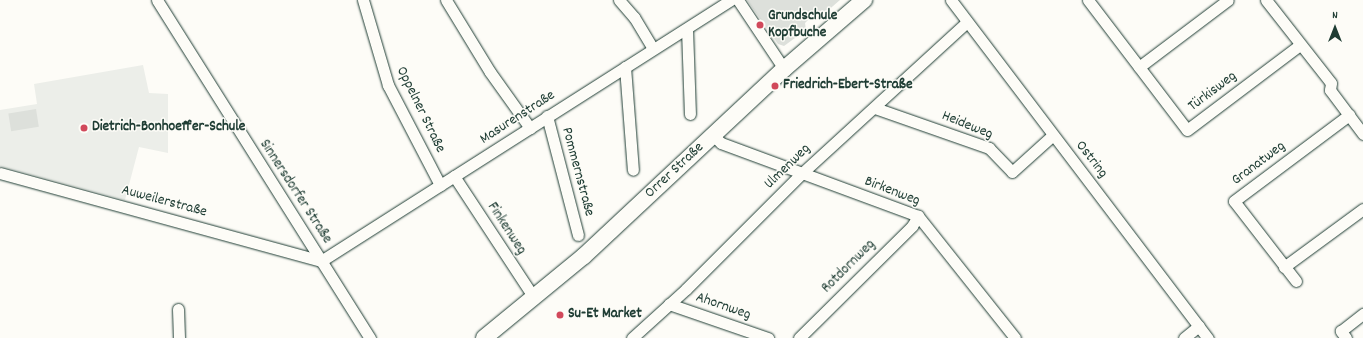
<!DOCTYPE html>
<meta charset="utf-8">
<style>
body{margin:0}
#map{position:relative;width:1363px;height:338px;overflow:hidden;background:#fdfcf7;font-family:Dekko,sans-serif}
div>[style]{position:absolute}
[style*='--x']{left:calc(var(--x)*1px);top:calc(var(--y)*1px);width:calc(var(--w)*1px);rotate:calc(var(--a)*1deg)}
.built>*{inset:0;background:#eceee9}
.green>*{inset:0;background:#dde0db;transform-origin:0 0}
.roads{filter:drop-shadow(0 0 1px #1f3d34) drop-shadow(0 0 1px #1f3d34)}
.street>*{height:11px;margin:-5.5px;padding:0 5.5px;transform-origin:5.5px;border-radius:5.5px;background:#fdfcf7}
.secondary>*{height:16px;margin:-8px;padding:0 8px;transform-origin:8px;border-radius:8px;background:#fdfcf7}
.dots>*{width:11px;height:11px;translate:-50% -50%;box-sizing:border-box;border:2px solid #fdfcf7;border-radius:50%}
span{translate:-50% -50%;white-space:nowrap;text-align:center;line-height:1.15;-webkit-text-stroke:3px #fdfcf7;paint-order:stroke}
.poi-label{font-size:15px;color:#1f3d34;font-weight:700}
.left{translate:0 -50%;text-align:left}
.street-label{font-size:15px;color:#1f3d34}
.north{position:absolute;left:1315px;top:8px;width:40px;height:40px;-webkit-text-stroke:3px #fdfcf7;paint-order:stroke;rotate:0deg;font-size:11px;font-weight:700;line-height:16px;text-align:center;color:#1f3d34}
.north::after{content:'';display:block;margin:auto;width:14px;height:18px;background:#1f3d34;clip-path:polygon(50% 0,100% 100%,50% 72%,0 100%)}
</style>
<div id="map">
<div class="built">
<div style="clip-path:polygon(143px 65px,149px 93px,168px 94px,168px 153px,139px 147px,125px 200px,0 166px,0 110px,37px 104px,34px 84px)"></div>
</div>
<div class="green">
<div style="clip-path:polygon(747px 0,840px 0,818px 19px,808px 20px,805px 23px,806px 30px,784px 46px,778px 44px)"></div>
<div style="left:36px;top:109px;width:18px;height:28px;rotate:81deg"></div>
</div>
<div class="roads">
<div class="street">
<div style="--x:157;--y:0;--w:400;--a:57.8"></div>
<div style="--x:363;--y:0;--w:89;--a:73.6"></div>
<div style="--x:388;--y:85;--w:113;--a:62.5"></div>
<div style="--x:446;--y:0;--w:84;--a:58.6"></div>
<div style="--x:490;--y:72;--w:69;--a:54.5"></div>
<div style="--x:619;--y:0;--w:23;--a:49"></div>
<div style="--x:634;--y:17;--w:37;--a:59"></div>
<div style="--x:738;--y:0;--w:83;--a:56.3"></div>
<div style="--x:951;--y:0;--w:425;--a:52.8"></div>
<div style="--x:1088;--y:0;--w:163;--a:52.7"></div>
<div style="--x:1187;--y:130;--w:141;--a:-37"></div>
<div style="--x:1266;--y:0;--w:105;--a:51.9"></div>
<div style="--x:1331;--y:83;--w:7;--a:98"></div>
<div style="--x:1330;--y:90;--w:55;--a:53.1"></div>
<div style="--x:687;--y:29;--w:85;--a:88"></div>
<div style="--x:625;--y:67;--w:103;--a:85.6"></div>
<div style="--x:1139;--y:67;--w:111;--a:-37"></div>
<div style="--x:875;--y:108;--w:121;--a:19.3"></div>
<div style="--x:989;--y:148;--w:33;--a:46"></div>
<div style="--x:1012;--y:172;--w:55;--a:-42.1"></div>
<div style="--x:547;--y:116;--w:123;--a:75.4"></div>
<div style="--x:713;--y:135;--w:11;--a:45"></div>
<div style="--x:721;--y:143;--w:210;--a:20.3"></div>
<div style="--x:918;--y:216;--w:156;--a:51.5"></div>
<div style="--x:0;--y:173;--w:333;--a:15.3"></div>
<div style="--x:321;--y:261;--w:486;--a:-32.5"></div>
<div style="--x:454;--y:176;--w:146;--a:56.7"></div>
<div style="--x:1284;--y:267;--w:98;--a:-36.3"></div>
<div style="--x:1296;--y:281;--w:101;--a:-127.8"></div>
<div style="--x:1234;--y:201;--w:144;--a:-36.8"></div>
<div style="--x:669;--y:304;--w:105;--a:19"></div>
<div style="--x:178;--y:309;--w:29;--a:88"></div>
<div style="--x:632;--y:338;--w:73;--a:-42.2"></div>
<div style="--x:686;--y:289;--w:163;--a:-45"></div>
<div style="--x:801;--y:174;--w:225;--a:-42.5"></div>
<div style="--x:799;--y:338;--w:159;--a:-44.7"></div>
<div style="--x:912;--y:226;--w:12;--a:-59"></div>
<div style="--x:1184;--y:338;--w:19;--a:-39"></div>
<div style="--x:1346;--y:338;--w:9;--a:-126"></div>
<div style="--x:1341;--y:331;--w:28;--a:-38"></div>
</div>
<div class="secondary">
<div style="--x:484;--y:338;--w:129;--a:-39.4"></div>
<div style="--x:584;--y:256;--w:274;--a:-43.1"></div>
<div style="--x:784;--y:69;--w:106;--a:-40.8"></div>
</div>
</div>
<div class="dots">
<div style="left:760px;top:25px;background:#d1495b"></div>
<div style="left:775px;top:86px;background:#d1495b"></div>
<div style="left:84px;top:128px;background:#d1495b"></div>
<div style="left:560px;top:315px;background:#d1495b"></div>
</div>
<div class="poi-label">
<span class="left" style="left:768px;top:25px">Grundschule<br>Kopfbuche</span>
<span class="left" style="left:783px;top:86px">Friedrich-Ebert-Straße</span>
<span class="left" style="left:92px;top:128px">Dietrich-Bonhoeffer-Schule</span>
<span class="left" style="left:568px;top:315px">Su-Et Market</span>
</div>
<div class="street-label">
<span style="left:1213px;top:92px;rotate:-37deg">Türkisweg</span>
<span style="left:420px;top:110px;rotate:64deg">Oppelner Straße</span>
<span style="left:518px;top:118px;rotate:-33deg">Masurenstraße</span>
<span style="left:967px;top:126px;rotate:22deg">Heideweg</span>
<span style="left:1091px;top:160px;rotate:52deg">Ostring</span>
<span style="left:1259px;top:164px;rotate:-37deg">Granatweg</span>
<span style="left:788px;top:167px;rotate:-44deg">Ulmenweg</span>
<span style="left:675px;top:171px;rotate:-43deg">Orrer Straße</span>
<span style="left:577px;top:172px;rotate:75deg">Pommernstraße</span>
<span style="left:295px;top:192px;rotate:57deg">Sinnersdorfer Straße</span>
<span style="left:892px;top:192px;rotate:21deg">Birkenweg</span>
<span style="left:164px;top:202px;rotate:15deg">Auweilerstraße</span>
<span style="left:506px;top:229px;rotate:57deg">Finkenweg</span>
<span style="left:849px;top:267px;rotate:-45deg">Rotdornweg</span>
<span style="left:723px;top:307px;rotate:19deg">Ahornweg</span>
</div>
<div class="north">N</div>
</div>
